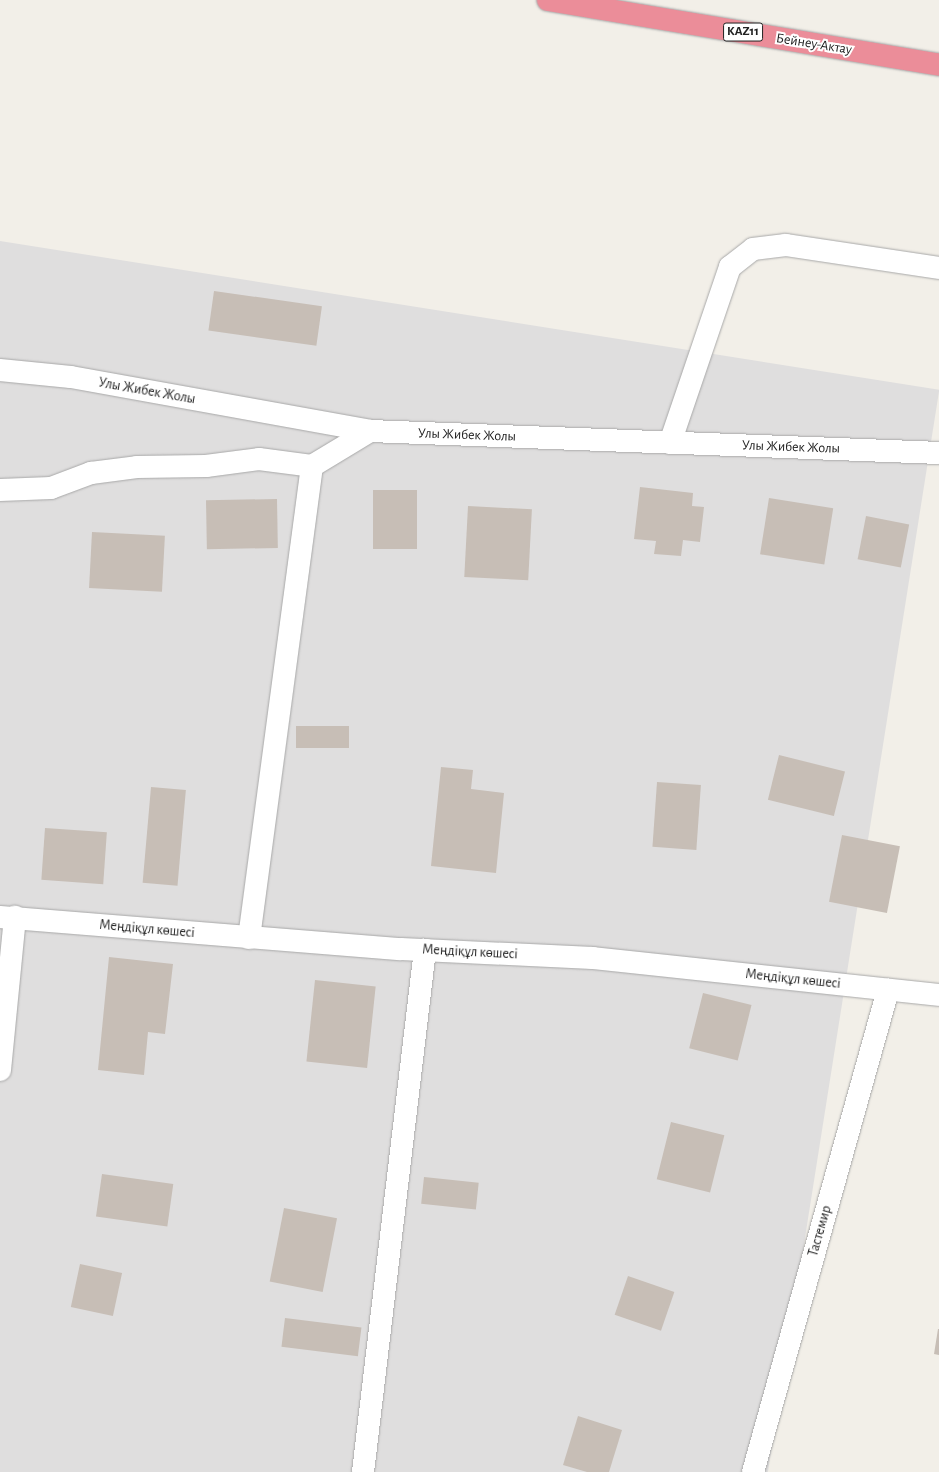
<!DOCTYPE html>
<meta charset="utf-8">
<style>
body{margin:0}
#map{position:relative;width:939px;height:1472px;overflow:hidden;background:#f2efe8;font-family:"Alegreya Sans",sans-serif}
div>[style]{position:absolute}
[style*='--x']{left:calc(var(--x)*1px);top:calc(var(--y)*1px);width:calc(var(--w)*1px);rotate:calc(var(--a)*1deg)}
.residential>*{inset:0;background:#dfdede;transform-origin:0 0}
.building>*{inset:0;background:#c7beb6;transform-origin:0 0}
.roads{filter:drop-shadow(0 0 1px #a8a8a8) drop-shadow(0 0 1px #a8a8a8)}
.street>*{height:22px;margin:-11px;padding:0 11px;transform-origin:11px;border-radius:11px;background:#fff}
.highway>*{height:22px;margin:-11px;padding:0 11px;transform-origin:11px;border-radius:11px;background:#eb8d99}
span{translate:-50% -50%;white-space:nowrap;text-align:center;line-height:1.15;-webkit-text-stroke:4px #fff;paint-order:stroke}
.shield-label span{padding:1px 3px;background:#fff;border:1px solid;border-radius:3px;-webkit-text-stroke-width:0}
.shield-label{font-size:13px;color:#212121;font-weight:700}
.street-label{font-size:14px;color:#212121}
</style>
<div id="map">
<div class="residential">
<div style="left:0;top:241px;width:951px;height:1231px;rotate:9deg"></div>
</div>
<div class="building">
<div style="left:214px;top:291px;width:109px;height:40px;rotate:8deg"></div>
<div style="clip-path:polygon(640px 487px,693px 493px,692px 506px,704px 507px,700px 542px,683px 540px,681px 556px,654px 554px,656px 541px,634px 539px)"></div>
<div style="left:373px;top:490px;width:44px;height:59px"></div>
<div style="left:769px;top:498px;width:65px;height:57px;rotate:9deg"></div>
<div style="left:277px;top:499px;width:49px;height:71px;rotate:89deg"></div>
<div style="left:468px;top:506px;width:64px;height:71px;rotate:3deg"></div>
<div style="left:866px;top:516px;width:44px;height:44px;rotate:11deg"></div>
<div style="left:92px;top:532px;width:73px;height:56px;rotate:3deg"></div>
<div style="left:296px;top:726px;width:53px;height:22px"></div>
<div style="left:779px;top:755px;width:68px;height:46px;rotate:14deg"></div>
<div style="clip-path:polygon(441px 767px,473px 770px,471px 789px,504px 793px,496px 873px,431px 866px)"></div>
<div style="left:657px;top:782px;width:44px;height:65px;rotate:4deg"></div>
<div style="left:151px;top:787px;width:35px;height:96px;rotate:5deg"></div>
<div style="left:45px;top:828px;width:62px;height:52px;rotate:4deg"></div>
<div style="left:842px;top:835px;width:59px;height:68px;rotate:11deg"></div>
<div style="clip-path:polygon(109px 957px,173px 964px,165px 1034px,148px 1032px,144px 1075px,98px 1070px)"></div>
<div style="left:315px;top:980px;width:61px;height:82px;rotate:6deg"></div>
<div style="left:703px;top:993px;width:50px;height:57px;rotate:14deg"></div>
<div style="left:671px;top:1122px;width:55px;height:59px;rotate:14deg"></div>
<div style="left:102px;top:1174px;width:72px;height:43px;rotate:8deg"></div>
<div style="left:424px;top:1177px;width:55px;height:27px;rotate:6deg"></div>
<div style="left:284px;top:1208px;width:54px;height:75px;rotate:11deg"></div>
<div style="left:80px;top:1264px;width:43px;height:44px;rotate:12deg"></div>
<div style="left:628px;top:1276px;width:49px;height:41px;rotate:19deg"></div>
<div style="left:285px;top:1318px;width:77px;height:29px;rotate:7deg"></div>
<div style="clip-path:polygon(938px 1329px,939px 1329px,939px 1355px,934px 1354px)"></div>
<div style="clip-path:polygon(578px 1416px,622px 1430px,609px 1472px,587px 1472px,563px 1465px)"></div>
</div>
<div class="roads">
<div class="street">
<div style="--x:0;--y:370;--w:71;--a:5.6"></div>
<div style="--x:71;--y:377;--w:304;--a:10.2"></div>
<div style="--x:370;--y:431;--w:569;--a:2.21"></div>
<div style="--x:670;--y:443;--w:186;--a:-71.2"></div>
<div style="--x:730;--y:267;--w:29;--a:-38"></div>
<div style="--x:753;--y:249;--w:33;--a:-7"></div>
<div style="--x:786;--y:245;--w:155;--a:8.5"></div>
<div style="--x:0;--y:490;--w:51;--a:-2.2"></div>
<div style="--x:51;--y:488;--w:43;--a:-20.6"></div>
<div style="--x:91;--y:473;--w:46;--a:-7.4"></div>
<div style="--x:137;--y:467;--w:69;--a:-0.8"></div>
<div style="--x:206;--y:466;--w:53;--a:-7.5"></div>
<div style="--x:259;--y:459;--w:53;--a:7.5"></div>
<div style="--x:312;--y:466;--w:68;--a:-31.1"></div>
<div style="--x:0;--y:917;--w:402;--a:4.6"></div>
<div style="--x:401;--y:949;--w:192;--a:2.7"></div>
<div style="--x:593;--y:958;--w:348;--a:6.1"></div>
<div style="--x:249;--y:938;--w:476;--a:-82.4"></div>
<div style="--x:0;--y:1070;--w:154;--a:-84.4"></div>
<div style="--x:363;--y:1472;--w:526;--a:-83.23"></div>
<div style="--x:753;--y:1472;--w:501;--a:-74.35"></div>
</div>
<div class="highway">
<div style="--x:548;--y:0;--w:396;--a:9.4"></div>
</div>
</div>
<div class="shield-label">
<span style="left:743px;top:32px">KAZ11</span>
</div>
<div class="street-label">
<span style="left:814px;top:44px;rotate:9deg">Бейнеу-Актау</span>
<span style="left:147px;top:391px;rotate:10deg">Улы Жибек Жолы</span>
<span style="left:467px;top:435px;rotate:2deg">Улы Жибек Жолы</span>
<span style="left:791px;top:447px;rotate:2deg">Улы Жибек Жолы</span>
<span style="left:147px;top:929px;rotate:5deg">Меңдіқұл көшесі</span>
<span style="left:470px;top:952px;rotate:3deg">Меңдіқұл көшесі</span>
<span style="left:793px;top:979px;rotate:6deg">Меңдіқұл көшесі</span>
<span style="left:820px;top:1231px;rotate:-74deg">Тастемир</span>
</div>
</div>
